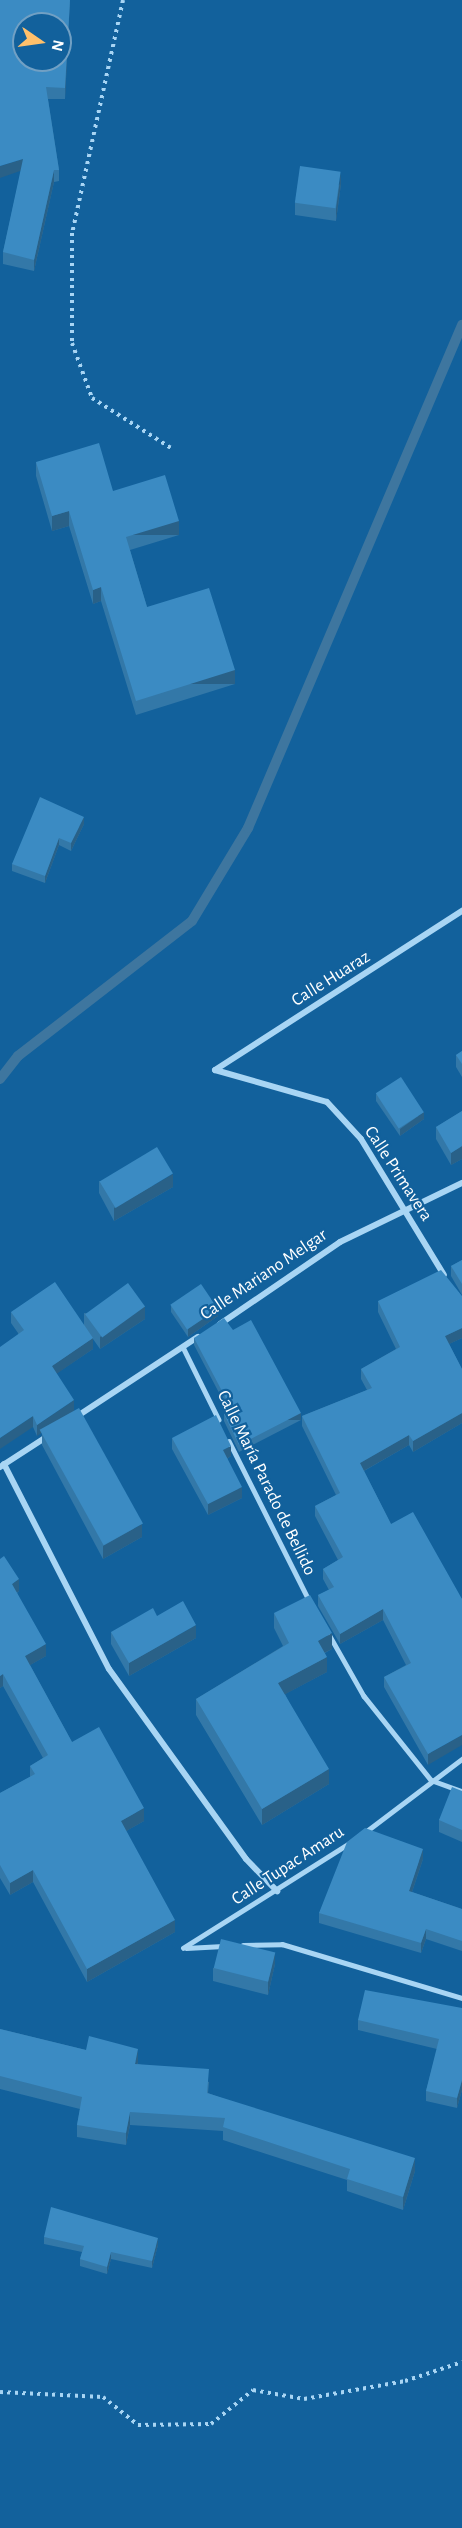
<!DOCTYPE html>
<meta charset="utf-8">
<style>
body{margin:0}
#map{position:relative;width:462px;height:2528px;overflow:hidden;background:#12619c;font-family:"Alegreya Sans",sans-serif}
div>[style]{position:absolute}
[style*='--x']{left:calc(var(--x)*1px);top:calc(var(--y)*1px);width:calc(var(--w)*1px);rotate:calc(var(--a)*1deg)}
.stream>*{height:10px;margin:-5px;padding:0 5px;transform-origin:5px;border-radius:5px;background:#3e769f}
.path>*{height:4px;margin-top:-2px;transform-origin:0;background:repeating-linear-gradient(90deg,#a8d5f4 0 3px,transparent 0 7.5px)}
.lane>*{height:4.5px;margin:-2.25px;padding:0 2.25px;transform-origin:2.25px;border-radius:2.25px;background:#a8d5f4}
.street>*{height:6px;margin:-3px;padding:0 3px;transform-origin:3px;border-radius:3px;background:#a8d5f4}
.wall>*{inset:0;background:#3378a8}
.shaded-wall>*{inset:0;background:#296188;transform-origin:0 0}
.building>*{inset:0;background:#3b8bc3;transform-origin:0 0}
span{translate:-50% -50%;white-space:nowrap;text-align:center;line-height:1.15;-webkit-text-stroke:4.5px #12619c;paint-order:stroke}
.street-label{font-size:18px;color:#fff}
.north{position:absolute;left:12px;top:12px;width:60px;height:60px;box-sizing:border-box;background:#12619c;border:2px solid #71a0c4;border-radius:50%;rotate:103deg;font-size:16px;font-weight:700;line-height:24px;text-align:center;color:#fff}
.north::after{content:'';display:block;margin:auto;width:21px;height:27px;background:#ffc06b;clip-path:polygon(50% 0,100% 100%,50% 72%,0 100%)}
</style>
<div id="map">
<div class="stream">
<div style="--x:0;--y:1079;--w:29;--a:-52"></div>
<div style="--x:18;--y:1056;--w:220;--a:-37.8"></div>
<div style="--x:192;--y:921;--w:109;--a:-58.9"></div>
<div style="--x:248;--y:828;--w:547;--a:-66.95"></div>
</div>
<div class="path">
<div style="--x:123;--y:0;--w:239;--a:102.3"></div>
<div style="--x:72;--y:233;--w:110;--a:90"></div>
<div style="--x:72;--y:343;--w:59;--a:70"></div>
<div style="--x:92;--y:398;--w:93;--a:32.3"></div>
<div style="--x:0;--y:2392;--w:103;--a:2.8"></div>
<div style="--x:103;--y:2397;--w:45;--a:38.7"></div>
<div style="--x:138;--y:2425;--w:73;--a:-0.8"></div>
<div style="--x:211;--y:2424;--w:54;--a:-39"></div>
<div style="--x:253;--y:2390;--w:52;--a:10"></div>
<div style="--x:304;--y:2399;--w:103;--a:-10.1"></div>
<div style="--x:405;--y:2381;--w:60;--a:-18.4"></div>
</div>
<div class="lane">
<div style="--x:183;--y:1347;--w:81;--a:63.7"></div>
<div style="--x:229;--y:1441;--w:178;--a:63.3"></div>
<div style="--x:330;--y:1636;--w:69;--a:60.5"></div>
<div style="--x:364;--y:1696;--w:107;--a:51.4"></div>
<div style="--x:431;--y:1780;--w:33;--a:20"></div>
<div style="--x:364;--y:1833;--w:123;--a:-37.1"></div>
<div style="--x:243;--y:1945;--w:39;--a:-1"></div>
<div style="--x:282;--y:1944;--w:188;--a:16.7"></div>
<div style="--x:183;--y:1948;--w:197;--a:-32.2"></div>
<div style="--x:186;--y:1948;--w:37;--a:-3"></div>
</div>
<div class="street">
<div style="--x:215;--y:1070;--w:116;--a:15.9"></div>
<div style="--x:327;--y:1102;--w:50;--a:47.4"></div>
<div style="--x:361;--y:1139;--w:159;--a:58.6"></div>
<div style="--x:215;--y:1070;--w:294;--a:-32.8"></div>
<div style="--x:220;--y:1324;--w:145;--a:-34.3"></div>
<div style="--x:340;--y:1242;--w:136;--a:-25.8"></div>
<div style="--x:76;--y:1417;--w:146;--a:-33.3"></div>
<div style="--x:4;--y:1464;--w:230;--a:62.9"></div>
<div style="--x:109;--y:1669;--w:234;--a:54.2"></div>
<div style="--x:246;--y:1859;--w:45;--a:45.9"></div>
<div style="--x:0;--y:1467;--w:57;--a:-32.9"></div>
</div>
<div class="wall">
<div style="clip-path:polygon(70px 0,65px 99px,48px 99px,59px 170px,59px 181px,54px 182px,34px 271px,3px 264px,3px 252px,21px 171px)"></div>
<div style="clip-path:polygon(341px 184px,336px 221px,295px 215px,295px 203px)"></div>
<div style="clip-path:polygon(36px 462px,113px 491px,179px 535px,130px 550px,147px 607px,235px 684px,136px 715px,101px 601px,93px 604px,69px 526px,52px 531px,36px 476px)"></div>
<div style="clip-path:polygon(84px 824px,71px 851px,59px 845px,45px 883px,12px 871px,12px 864px)"></div>
<div style="clip-path:polygon(462px 1051px,462px 1077px,456px 1067px,456px 1055px)"></div>
<div style="clip-path:polygon(376px 1094px,424px 1119px,400px 1136px,376px 1101px)"></div>
<div style="clip-path:polygon(462px 1111px,462px 1159px,451px 1165px,436px 1139px,436px 1127px)"></div>
<div style="clip-path:polygon(99px 1181px,173px 1187px,114px 1221px,99px 1193px)"></div>
<div style="clip-path:polygon(462px 1260px,462px 1295px,451px 1276px,451px 1266px)"></div>
<div style="clip-path:polygon(462px 1296px,462px 1338px,449px 1344px,462px 1369px,462px 1423px,413px 1452px,409px 1445px,364px 1471px,391px 1524px,462px 1599px,428px 1765px,384px 1687px,384px 1677px,406px 1665px,383px 1620px,340px 1644px,318px 1606px,318px 1595px,329px 1590px,323px 1579px,323px 1569px,338px 1560px,315px 1516px,315px 1506px,336px 1495px,302px 1426px,302px 1416px,367px 1390px,361px 1379px,361px 1369px,396px 1349px,378px 1312px,378px 1301px)"></div>
<div style="clip-path:polygon(171px 1305px,218px 1316px,188px 1337px,171px 1312px)"></div>
<div style="clip-path:polygon(11px 1312px,84px 1325px,84px 1313px,145px 1319px,100px 1349px,93px 1339px,93px 1349px,57px 1373px,37px 1436px,33px 1427px,18px 1333px,11px 1323px)"></div>
<div style="clip-path:polygon(233px 1330px,301px 1420px,239px 1452px,224px 1421px,224px 1414px,229px 1412px,194px 1345px,194px 1338px)"></div>
<div style="clip-path:polygon(42px 1433px,142px 1537px,103px 1559px,42px 1445px)"></div>
<div style="clip-path:polygon(172px 1438px,231px 1456px,227px 1459px,242px 1498px,208px 1515px,172px 1449px)"></div>
<div style="clip-path:polygon(0 1559px,19px 1591px,17px 1593px,46px 1656px,30px 1665px,72px 1742px,144px 1821px,126px 1831px,175px 1932px,87px 1982px,33px 1882px,10px 1895px,0 1878px,0 1793px,30px 1777px,30px 1766px,43px 1758px,3px 1686px,0 1688px)"></div>
<div style="clip-path:polygon(274px 1613px,332px 1649px,325px 1653px,327px 1672px,285px 1694px,329px 1784px,262px 1825px,196px 1715px,196px 1699px,283px 1646px,274px 1628px)"></div>
<div style="clip-path:polygon(111px 1632px,196px 1638px,129px 1676px,111px 1644px)"></div>
<div style="clip-path:polygon(462px 1791px,462px 1842px,439px 1832px,439px 1820px)"></div>
<div style="clip-path:polygon(423px 1859px,412px 1892px,462px 1909px,462px 1951px,426px 1939px,421px 1953px,319px 1923px,319px 1913px)"></div>
<div style="clip-path:polygon(275px 1964px,268px 1995px,213px 1981px,213px 1968px)"></div>
<div style="clip-path:polygon(462px 2008px,462px 2090px,457px 2108px,426px 2101px,426px 2091px,437px 2049px,358px 2030px,358px 2020px)"></div>
<div style="clip-path:polygon(0 2029px,86px 2050px,138px 2062px,138px 2064px,209px 2082px,208px 2093px,415px 2171px,403px 2210px,347px 2191px,347px 2180px,223px 2140px,223px 2131px,130px 2125px,126px 2145px,77px 2137px,77px 2125px,80px 2109px,0 2089px)"></div>
<div style="clip-path:polygon(44px 2237px,158px 2245px,152px 2268px,111px 2259px,107px 2274px,80px 2266px,80px 2259px,82px 2252px,44px 2244px)"></div>
</div>
<div class="shaded-wall">
<div style="clip-path:polygon(70px 0,65px 99px,65px 88px)"></div>
<div style="clip-path:polygon(23px 159px,23px 170px,0 178px,0 166px)"></div>
<div style="clip-path:polygon(54px 170px,54px 182px,34px 271px,34px 260px)"></div>
<div style="clip-path:polygon(341px 172px,341px 184px,336px 221px,336px 209px)"></div>
<div style="clip-path:polygon(69px 511px,69px 526px,52px 531px,52px 516px)"></div>
<div style="left:179px;top:521px;width:14px;height:55px;rotate:90deg"></div>
<div style="clip-path:polygon(101px 587px,101px 601px,93px 604px,93px 590px)"></div>
<div style="left:235px;top:670px;width:14px;height:104px;rotate:90deg"></div>
<div style="clip-path:polygon(84px 817px,84px 824px,71px 851px,71px 843px)"></div>
<div style="clip-path:polygon(59px 838px,59px 845px,45px 883px,45px 876px)"></div>
<div style="clip-path:polygon(424px 1112px,424px 1119px,400px 1136px,400px 1129px)"></div>
<div style="clip-path:polygon(462px 1146px,462px 1159px,451px 1165px,451px 1153px)"></div>
<div style="clip-path:polygon(173px 1174px,173px 1187px,114px 1221px,114px 1208px)"></div>
<div style="clip-path:polygon(145px 1306px,145px 1319px,100px 1349px,100px 1337px)"></div>
<div style="clip-path:polygon(218px 1309px,218px 1316px,188px 1337px,188px 1329px)"></div>
<div style="clip-path:polygon(462px 1328px,462px 1338px,445px 1346px,445px 1336px)"></div>
<div style="clip-path:polygon(93px 1338px,93px 1349px,52px 1377px,52px 1366px)"></div>
<div style="clip-path:polygon(74px 1400px,74px 1412px,37px 1436px,37px 1425px)"></div>
<div style="left:301px;top:1413px;width:7px;height:70px;rotate:90deg"></div>
<div style="clip-path:polygon(462px 1413px,462px 1423px,413px 1452px,413px 1441px)"></div>
<div style="clip-path:polygon(33px 1416px,33px 1427px,0 1449px,0 1438px)"></div>
<div style="clip-path:polygon(409px 1435px,409px 1445px,360px 1473px,360px 1463px)"></div>
<div style="clip-path:polygon(231px 1446px,231px 1456px,223px 1461px,223px 1450px)"></div>
<div style="clip-path:polygon(242px 1487px,242px 1498px,208px 1515px,208px 1504px)"></div>
<div style="clip-path:polygon(142px 1524px,142px 1537px,103px 1559px,103px 1546px)"></div>
<div style="clip-path:polygon(19px 1579px,19px 1591px,12px 1596px,12px 1584px)"></div>
<div style="clip-path:polygon(383px 1609px,383px 1620px,340px 1644px,340px 1634px)"></div>
<div style="clip-path:polygon(196px 1625px,196px 1638px,129px 1676px,129px 1663px)"></div>
<div style="clip-path:polygon(332px 1633px,332px 1649px,318px 1656px,318px 1641px)"></div>
<div style="clip-path:polygon(46px 1644px,46px 1656px,25px 1668px,25px 1656px)"></div>
<div style="clip-path:polygon(327px 1657px,327px 1672px,278px 1698px,278px 1683px)"></div>
<div style="clip-path:polygon(3px 1674px,3px 1686px,0 1688px,0 1676px)"></div>
<div style="clip-path:polygon(462px 1735px,462px 1745px,428px 1765px,428px 1754px)"></div>
<div style="clip-path:polygon(329px 1769px,329px 1784px,262px 1825px,262px 1809px)"></div>
<div style="clip-path:polygon(144px 1808px,144px 1821px,121px 1834px,121px 1821px)"></div>
<div style="clip-path:polygon(423px 1849px,423px 1859px,409px 1901px,409px 1891px)"></div>
<div style="clip-path:polygon(33px 1870px,33px 1882px,10px 1895px,10px 1883px)"></div>
<div style="clip-path:polygon(175px 1920px,175px 1932px,87px 1982px,87px 1969px)"></div>
<div style="clip-path:polygon(426px 1929px,426px 1939px,421px 1953px,421px 1943px)"></div>
<div style="clip-path:polygon(275px 1952px,275px 1964px,268px 1995px,268px 1982px)"></div>
<div style="clip-path:polygon(138px 2049px,138px 2062px,135px 2076px,135px 2064px)"></div>
<div style="clip-path:polygon(462px 2080px,462px 2090px,457px 2108px,457px 2098px)"></div>
<div style="clip-path:polygon(130px 2112px,130px 2125px,126px 2145px,126px 2133px)"></div>
<div style="clip-path:polygon(415px 2158px,415px 2171px,403px 2210px,403px 2197px)"></div>
<div style="clip-path:polygon(158px 2238px,158px 2245px,152px 2268px,152px 2261px)"></div>
<div style="clip-path:polygon(111px 2252px,111px 2259px,107px 2274px,107px 2267px)"></div>
</div>
<div class="building">
<div style="clip-path:polygon(evenodd,0 0,70px 0,65px 88px,46px 87px,59px 170px,54px 170px,34px 260px,3px 252px,23px 159px,0 166px,0 0,24px 24px,60px 24px,60px 60px,24px 60px,24px 24px)"></div>
<div style="left:300px;top:166px;width:41px;height:37px;rotate:8deg"></div>
<div style="clip-path:polygon(99px 443px,113px 491px,165px 475px,179px 521px,126px 537px,147px 607px,209px 588px,235px 670px,136px 701px,101px 587px,93px 590px,69px 511px,52px 516px,36px 462px)"></div>
<div style="clip-path:polygon(40px 797px,84px 817px,71px 843px,59px 838px,45px 876px,12px 864px)"></div>
<div style="clip-path:polygon(462px 1051px,462px 1064px,456px 1055px)"></div>
<div style="left:401px;top:1077px;width:42px;height:30px;rotate:57deg"></div>
<div style="clip-path:polygon(462px 1111px,462px 1146px,451px 1153px,436px 1127px)"></div>
<div style="left:157px;top:1147px;width:31px;height:67px;rotate:59deg"></div>
<div style="clip-path:polygon(462px 1260px,462px 1284px,451px 1266px)"></div>
<div style="clip-path:polygon(441px 1270px,462px 1296px,462px 1328px,445px 1336px,462px 1369px,462px 1413px,413px 1441px,409px 1435px,360px 1463px,391px 1524px,413px 1512px,462px 1599px,462px 1735px,428px 1754px,384px 1677px,411px 1663px,383px 1609px,340px 1634px,318px 1595px,334px 1587px,323px 1569px,343px 1557px,315px 1506px,340px 1493px,302px 1416px,372px 1388px,361px 1369px,400px 1347px,378px 1301px)"></div>
<div style="clip-path:polygon(55px 1282px,93px 1338px,52px 1366px,74px 1400px,37px 1425px,33px 1416px,0 1438px,0 1347px,24px 1330px,11px 1312px)"></div>
<div style="left:128px;top:1283px;width:29px;height:53px;rotate:54deg"></div>
<div style="left:201px;top:1284px;width:30px;height:37px;rotate:56deg"></div>
<div style="clip-path:polygon(224px 1318px,233px 1330px,251px 1320px,301px 1413px,239px 1445px,224px 1414px,232px 1410px,194px 1338px)"></div>
<div style="left:79px;top:1408px;width:132px;height:45px;rotate:61deg"></div>
<div style="clip-path:polygon(216px 1415px,231px 1446px,223px 1450px,242px 1487px,208px 1504px,172px 1438px)"></div>
<div style="clip-path:polygon(4px 1556px,19px 1579px,12px 1584px,46px 1644px,25px 1656px,72px 1742px,99px 1727px,144px 1808px,121px 1821px,175px 1920px,87px 1969px,33px 1870px,10px 1883px,0 1865px,0 1793px,35px 1774px,30px 1766px,48px 1755px,3px 1674px,0 1676px,0 1559px)"></div>
<div style="clip-path:polygon(310px 1595px,332px 1633px,318px 1641px,327px 1657px,278px 1683px,329px 1769px,262px 1809px,196px 1699px,289px 1643px,274px 1613px)"></div>
<div style="clip-path:polygon(183px 1601px,196px 1625px,129px 1663px,111px 1632px,153px 1608px,157px 1616px)"></div>
<div style="clip-path:polygon(452px 1787px,462px 1791px,462px 1830px,439px 1820px)"></div>
<div style="clip-path:polygon(365px 1828px,423px 1849px,409px 1891px,462px 1909px,462px 1941px,426px 1929px,421px 1943px,319px 1913px,347px 1842px)"></div>
<div style="left:221px;top:1939px;width:56px;height:30px;rotate:14deg"></div>
<div style="clip-path:polygon(365px 1990px,462px 2008px,462px 2080px,457px 2098px,426px 2091px,439px 2039px,358px 2020px)"></div>
<div style="clip-path:polygon(0 2029px,86px 2050px,89px 2036px,138px 2049px,135px 2064px,209px 2069px,207px 2093px,415px 2158px,403px 2197px,347px 2179px,350px 2169px,223px 2127px,225px 2118px,130px 2112px,126px 2133px,77px 2125px,82px 2097px,0 2076px)"></div>
<div style="clip-path:polygon(51px 2207px,158px 2238px,152px 2261px,111px 2252px,107px 2267px,80px 2259px,84px 2246px,44px 2237px)"></div>
</div>
<div class="street-label">
<span style="left:331px;top:979px;rotate:-32deg">Calle Huaraz</span>
<span style="left:398px;top:1174px;rotate:57deg">Calle Primavera</span>
<span style="left:264px;top:1275px;rotate:-34deg">Calle Mariano Melgar</span>
<span style="left:266px;top:1483px;rotate:64deg">Calle María Parado de Bellido</span>
<span style="left:288px;top:1866px;rotate:-33deg">Calle Tupac Amaru</span>
</div>
<div class="north">N</div>
</div>
